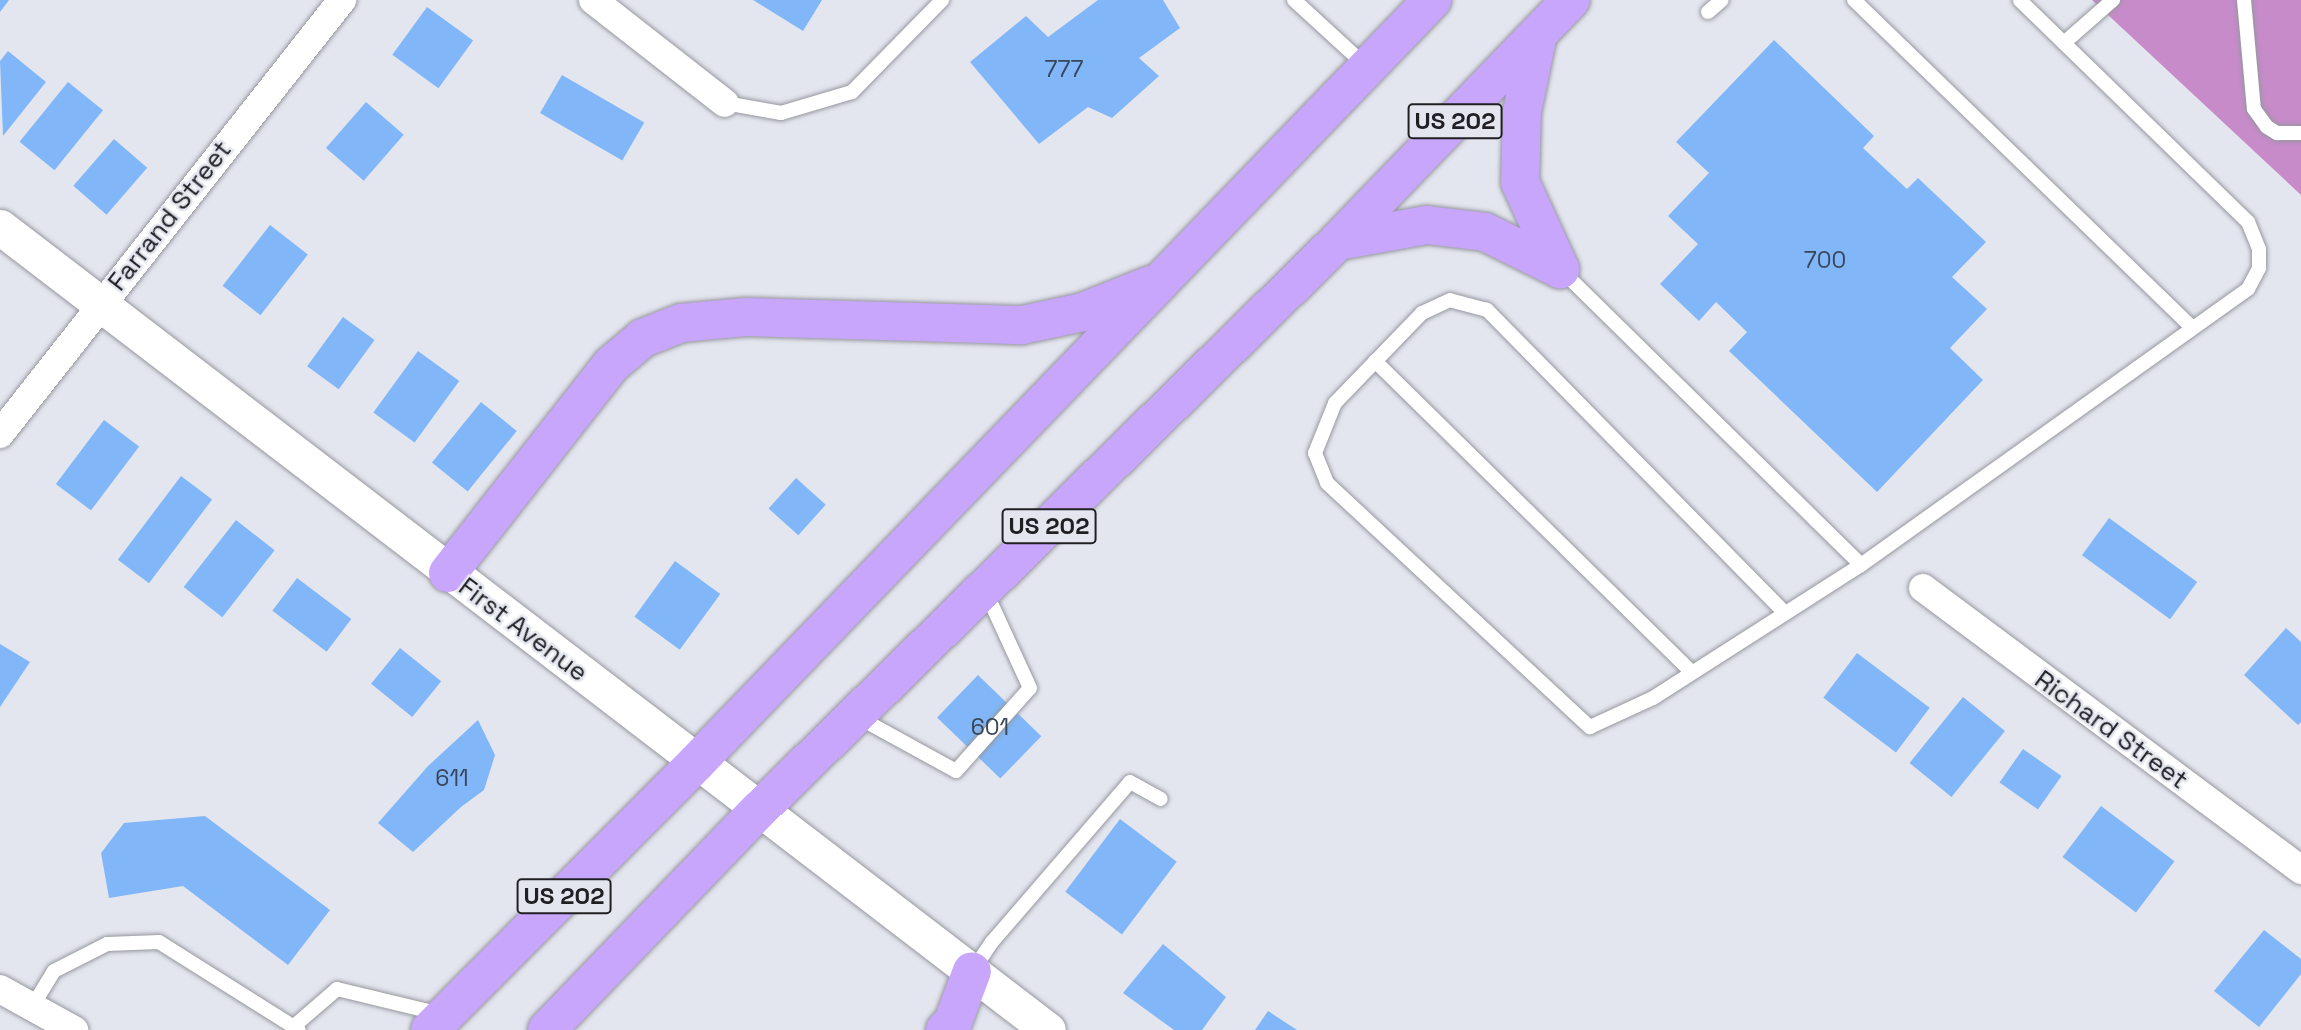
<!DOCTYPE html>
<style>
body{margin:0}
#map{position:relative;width:2301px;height:1030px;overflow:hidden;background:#e4e6ef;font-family:"Space Grotesk",sans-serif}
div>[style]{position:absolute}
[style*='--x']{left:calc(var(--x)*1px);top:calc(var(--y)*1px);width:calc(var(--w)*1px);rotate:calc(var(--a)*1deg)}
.forest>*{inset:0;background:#c78bca}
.building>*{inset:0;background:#81b7f9;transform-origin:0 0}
.roads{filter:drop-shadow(0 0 2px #96979f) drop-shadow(0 0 2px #96979f)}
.service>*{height:14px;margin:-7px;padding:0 7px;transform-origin:7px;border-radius:7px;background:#fff}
.minor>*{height:28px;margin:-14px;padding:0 14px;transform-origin:14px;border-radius:14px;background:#fff}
.tertiary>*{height:35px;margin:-17.5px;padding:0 17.5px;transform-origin:17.5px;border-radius:17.5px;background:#fff}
.trunk>*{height:38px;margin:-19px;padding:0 19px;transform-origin:19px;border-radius:19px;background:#c8a6fc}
span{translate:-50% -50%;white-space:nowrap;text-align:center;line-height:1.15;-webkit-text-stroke:5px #e4e6ef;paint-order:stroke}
.number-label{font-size:23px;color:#384659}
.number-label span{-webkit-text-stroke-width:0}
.shield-label span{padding:2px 5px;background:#e4e6ef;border:2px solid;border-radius:5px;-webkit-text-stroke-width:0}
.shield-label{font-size:24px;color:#202024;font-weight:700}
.street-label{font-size:26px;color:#202024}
</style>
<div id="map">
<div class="forest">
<div style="clip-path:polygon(2092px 0,2301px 0,2301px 195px)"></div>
</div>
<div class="building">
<div style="clip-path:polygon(0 0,9px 0,0 12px)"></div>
<div style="clip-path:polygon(753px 0,822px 0,803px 31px)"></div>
<div style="clip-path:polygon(1098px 0,1163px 0,1180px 28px,1139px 58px,1159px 76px,1112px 118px,1088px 107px,1039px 144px,970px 62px,1026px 16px,1048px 37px)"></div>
<div style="left:427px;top:7px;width:57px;height:59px;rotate:36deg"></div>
<div style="clip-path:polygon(1774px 40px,1874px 136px,1863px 148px,1907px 189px,1918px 178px,1986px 242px,1952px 277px,1987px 309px,1950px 348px,1983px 380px,1877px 492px,1729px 351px,1747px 332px,1716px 302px,1699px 321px,1660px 284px,1698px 244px,1668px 216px,1709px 173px,1676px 142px)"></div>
<div style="clip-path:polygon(8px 51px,46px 82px,3px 136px,0 61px)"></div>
<div style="left:562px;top:75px;width:95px;height:44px;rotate:30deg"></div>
<div style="left:68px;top:82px;width:45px;height:77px;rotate:39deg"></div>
<div style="left:366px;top:102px;width:50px;height:61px;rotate:41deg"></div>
<div style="left:114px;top:139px;width:44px;height:62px;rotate:41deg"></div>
<div style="left:270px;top:225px;width:48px;height:77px;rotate:38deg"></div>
<div style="left:343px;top:317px;width:39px;height:61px;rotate:36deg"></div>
<div style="left:418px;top:351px;width:51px;height:76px;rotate:36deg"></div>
<div style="left:481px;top:402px;width:46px;height:78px;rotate:39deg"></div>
<div style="left:104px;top:420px;width:44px;height:80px;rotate:37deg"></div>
<div style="left:181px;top:476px;width:39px;height:105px;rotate:37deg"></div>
<div style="left:796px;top:478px;width:40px;height:41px;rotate:42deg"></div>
<div style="left:2109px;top:518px;width:109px;height:46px;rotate:36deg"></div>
<div style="left:236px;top:520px;width:49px;height:85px;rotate:38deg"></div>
<div style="left:675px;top:561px;width:56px;height:69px;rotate:36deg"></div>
<div style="left:297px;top:578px;width:68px;height:41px;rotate:37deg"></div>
<div style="clip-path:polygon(2286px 628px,2301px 642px,2301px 722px,2298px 725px,2244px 675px)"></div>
<div style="clip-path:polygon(0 644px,30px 662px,0 707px)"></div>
<div style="left:400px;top:648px;width:53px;height:46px;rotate:39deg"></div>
<div style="left:1857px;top:653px;width:91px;height:56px;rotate:37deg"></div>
<div style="left:978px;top:675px;width:88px;height:59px;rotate:44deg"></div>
<div style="left:1963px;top:697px;width:54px;height:85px;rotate:39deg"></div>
<div style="clip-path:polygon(478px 720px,495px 755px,484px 790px,461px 807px,413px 852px,378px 823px,428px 766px)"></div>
<div style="left:2023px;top:749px;width:47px;height:41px;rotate:35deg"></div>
<div style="left:2101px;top:806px;width:92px;height:64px;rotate:37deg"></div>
<div style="clip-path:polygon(205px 816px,330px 910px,288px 965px,183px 886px,109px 898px,101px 853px,124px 823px)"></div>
<div style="left:1120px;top:819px;width:71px;height:91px;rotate:37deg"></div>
<div style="clip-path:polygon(2264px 930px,2301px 959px,2301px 974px,2259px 1027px,2214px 991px)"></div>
<div style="clip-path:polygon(1163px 944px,1226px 997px,1202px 1030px,1174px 1030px,1123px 993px)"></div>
<div style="clip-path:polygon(1268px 1011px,1297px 1030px,1255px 1030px)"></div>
</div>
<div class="roads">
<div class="service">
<div style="--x:1294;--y:0;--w:96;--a:42.5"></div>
<div style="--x:1854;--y:0;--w:470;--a:44.1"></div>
<div style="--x:2244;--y:0;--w:109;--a:84.8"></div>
<div style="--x:2254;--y:109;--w:22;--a:54"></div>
<div style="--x:2267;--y:127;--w:12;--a:31"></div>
<div style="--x:2277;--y:133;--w:24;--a:0"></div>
<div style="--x:1708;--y:12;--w:18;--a:-41"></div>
<div style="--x:2065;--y:42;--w:64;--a:-41.2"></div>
<div style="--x:725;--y:103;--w:57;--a:10.1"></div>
<div style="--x:781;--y:113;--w:74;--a:-16.5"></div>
<div style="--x:852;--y:92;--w:129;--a:-45.6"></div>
<div style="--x:1560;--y:269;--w:422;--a:44.5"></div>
<div style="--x:1375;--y:361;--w:442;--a:44.5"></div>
<div style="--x:1784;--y:612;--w:424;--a:-134.5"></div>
<div style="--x:1487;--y:310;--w:38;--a:-165"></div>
<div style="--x:1450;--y:300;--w:31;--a:155"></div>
<div style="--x:1422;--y:313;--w:125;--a:134"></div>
<div style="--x:1335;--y:403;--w:54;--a:111.8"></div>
<div style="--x:1315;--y:453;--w:32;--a:68"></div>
<div style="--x:1327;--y:483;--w:359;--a:42.9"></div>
<div style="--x:1590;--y:727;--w:69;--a:-24.7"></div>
<div style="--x:1653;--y:698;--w:247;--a:-32.6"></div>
<div style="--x:1861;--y:565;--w:475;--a:-35.5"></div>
<div style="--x:2248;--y:289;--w:24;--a:-62"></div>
<div style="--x:2259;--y:268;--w:19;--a:-90"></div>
<div style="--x:2259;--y:249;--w:29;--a:-112"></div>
<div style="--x:2248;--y:222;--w:318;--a:-135.8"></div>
<div style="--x:856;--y:716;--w:114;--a:28.8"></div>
<div style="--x:956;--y:771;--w:111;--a:-48.3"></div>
<div style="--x:1030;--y:688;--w:108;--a:-114.7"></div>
<div style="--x:973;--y:970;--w:34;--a:-56"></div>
<div style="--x:992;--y:942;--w:211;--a:-49.2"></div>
<div style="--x:1130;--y:782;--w:35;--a:29"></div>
<div style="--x:32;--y:1007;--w:42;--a:-58.6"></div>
<div style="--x:54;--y:971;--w:59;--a:-27"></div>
<div style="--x:107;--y:944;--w:52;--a:-2.2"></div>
<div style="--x:159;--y:942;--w:165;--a:32.2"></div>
<div style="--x:293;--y:1027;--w:58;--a:-40.8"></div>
<div style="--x:337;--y:989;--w:106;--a:13.6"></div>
</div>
<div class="minor">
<div style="--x:593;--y:0;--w:167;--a:38"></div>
<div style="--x:0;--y:434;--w:553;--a:-51.76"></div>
<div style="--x:1923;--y:588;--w:472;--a:36.7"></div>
<div style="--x:0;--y:989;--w:85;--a:29"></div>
</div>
<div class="tertiary">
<div style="--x:0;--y:227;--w:1320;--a:37.46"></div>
</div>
<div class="trunk">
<div style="--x:1538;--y:34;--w:80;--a:101.6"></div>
<div style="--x:1522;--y:112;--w:70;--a:91.6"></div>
<div style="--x:1520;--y:182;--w:96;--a:65.3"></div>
<div style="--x:1338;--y:241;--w:90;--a:-10.2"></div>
<div style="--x:1427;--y:225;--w:58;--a:6.9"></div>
<div style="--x:1485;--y:232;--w:84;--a:26.3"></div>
<div style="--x:448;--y:573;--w:264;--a:-51.9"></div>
<div style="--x:611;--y:365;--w:42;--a:-40.2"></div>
<div style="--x:643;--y:338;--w:41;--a:-21.5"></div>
<div style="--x:681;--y:323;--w:65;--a:-5.3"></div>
<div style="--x:746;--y:317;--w:276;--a:1.7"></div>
<div style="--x:1022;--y:325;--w:62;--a:-12"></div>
<div style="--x:1083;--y:312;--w:73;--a:-21.7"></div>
<div style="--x:430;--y:1030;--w:378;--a:-45.1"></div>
<div style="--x:697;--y:762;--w:1059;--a:-46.03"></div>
<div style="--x:547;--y:1030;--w:306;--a:-46.1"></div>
<div style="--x:759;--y:810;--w:812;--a:-44.5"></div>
<div style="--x:1338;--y:241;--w:335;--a:-46"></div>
<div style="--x:945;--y:1030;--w:11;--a:-45"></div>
<div style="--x:953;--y:1022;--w:54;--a:-69.6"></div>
</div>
</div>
<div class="number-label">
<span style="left:1064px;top:69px">777</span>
<span style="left:1825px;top:260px">700</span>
<span style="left:990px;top:727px">601</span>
<span style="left:452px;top:778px">611</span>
</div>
<div class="shield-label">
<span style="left:1455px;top:121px">US 202</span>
<span style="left:1049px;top:526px">US 202</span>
<span style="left:564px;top:896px">US 202</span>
</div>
<div class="street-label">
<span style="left:170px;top:216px;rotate:-52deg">Farrand Street</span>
<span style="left:523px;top:630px;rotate:37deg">First Avenue</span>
<span style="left:2111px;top:730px;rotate:36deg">Richard Street</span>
</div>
</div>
